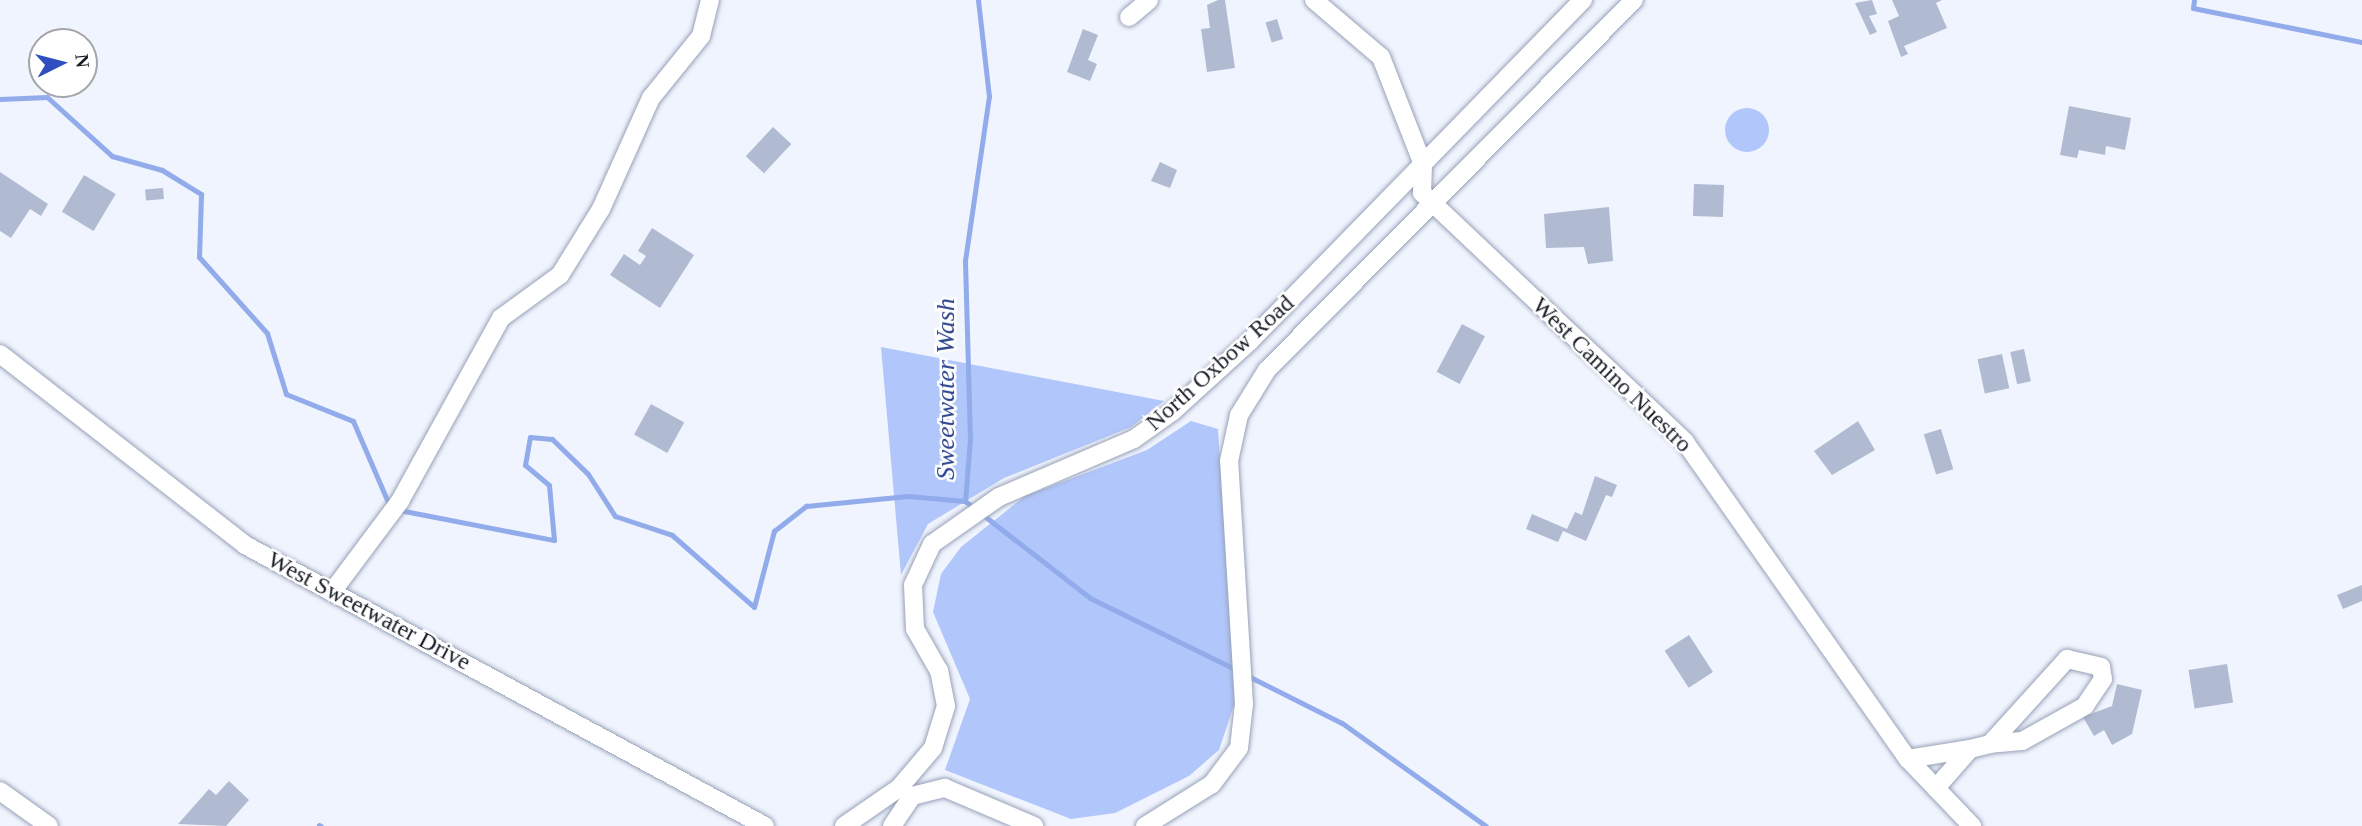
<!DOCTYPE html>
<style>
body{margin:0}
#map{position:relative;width:2362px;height:826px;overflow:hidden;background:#f0f4fe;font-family:Georgia,serif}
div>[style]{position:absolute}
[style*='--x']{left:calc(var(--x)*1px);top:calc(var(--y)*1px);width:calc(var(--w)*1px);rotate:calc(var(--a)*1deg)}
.green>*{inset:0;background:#b1c6fa}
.round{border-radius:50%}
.stream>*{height:5px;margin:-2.5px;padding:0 2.5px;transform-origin:2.5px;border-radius:2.5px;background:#91abeb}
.building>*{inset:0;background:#b0bad1;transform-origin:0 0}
.roads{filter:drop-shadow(0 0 2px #97a1b7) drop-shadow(0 0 2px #97a1b7)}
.minor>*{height:18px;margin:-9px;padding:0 9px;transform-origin:9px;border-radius:9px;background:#fff}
span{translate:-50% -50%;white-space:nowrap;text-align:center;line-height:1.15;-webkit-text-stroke:5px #fff;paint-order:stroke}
.street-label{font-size:24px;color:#1a1e26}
.water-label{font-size:26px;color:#2a428d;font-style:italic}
.north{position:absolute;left:28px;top:28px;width:70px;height:70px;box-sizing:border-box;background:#fff;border:2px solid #a3a5a8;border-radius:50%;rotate:84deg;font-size:19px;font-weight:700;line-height:28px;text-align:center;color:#1a1e26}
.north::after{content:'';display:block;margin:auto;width:24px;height:32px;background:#2f4fc0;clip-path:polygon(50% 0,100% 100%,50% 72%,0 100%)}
</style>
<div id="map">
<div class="green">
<div class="round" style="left:1725px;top:108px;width:44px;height:44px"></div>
<div style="clip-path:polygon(881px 347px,1164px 401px,1131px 427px,1004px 478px,928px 524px,901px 575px)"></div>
<div style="clip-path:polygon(1191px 421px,1218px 429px,1235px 702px,1219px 750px,1189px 776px,1115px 813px,1071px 819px,945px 770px,970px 699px,933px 612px,941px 574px,961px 547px,1025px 496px,1147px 450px)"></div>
</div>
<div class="stream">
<div style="--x:978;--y:0;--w:97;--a:83.5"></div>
<div style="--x:989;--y:96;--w:167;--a:98.3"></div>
<div style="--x:965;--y:261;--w:178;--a:88.4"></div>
<div style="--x:970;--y:439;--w:62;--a:94.6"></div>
<div style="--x:965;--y:501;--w:158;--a:37.8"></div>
<div style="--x:1090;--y:598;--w:164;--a:26.1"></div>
<div style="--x:2194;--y:0;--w:8;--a:97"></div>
<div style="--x:2193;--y:8;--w:172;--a:11.4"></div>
<div style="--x:0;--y:99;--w:47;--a:-2.4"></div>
<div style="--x:47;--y:97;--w:88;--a:42.2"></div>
<div style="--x:112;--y:156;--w:52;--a:15.6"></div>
<div style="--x:162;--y:170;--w:46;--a:31.6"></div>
<div style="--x:201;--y:194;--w:63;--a:91.8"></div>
<div style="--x:199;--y:257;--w:102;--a:48.2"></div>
<div style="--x:267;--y:333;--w:64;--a:72.7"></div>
<div style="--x:286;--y:394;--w:72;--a:21.9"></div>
<div style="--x:353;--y:421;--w:94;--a:66.7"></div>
<div style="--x:399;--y:510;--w:158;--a:11"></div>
<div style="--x:554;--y:540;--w:55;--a:-95.2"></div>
<div style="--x:549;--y:485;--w:31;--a:-140"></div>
<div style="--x:525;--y:465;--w:28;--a:-80"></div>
<div style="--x:530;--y:437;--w:22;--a:5"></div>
<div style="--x:552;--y:439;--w:50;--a:44.2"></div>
<div style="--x:588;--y:474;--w:50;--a:57.3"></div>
<div style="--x:615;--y:516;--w:60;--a:18.4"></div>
<div style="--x:672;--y:535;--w:109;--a:41.3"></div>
<div style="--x:754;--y:607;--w:79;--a:-75.3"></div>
<div style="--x:774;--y:531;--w:41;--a:-38"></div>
<div style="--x:806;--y:506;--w:102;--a:-5.6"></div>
<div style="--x:908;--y:496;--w:57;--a:5"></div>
<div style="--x:1246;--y:675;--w:107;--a:26.6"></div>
<div style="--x:1342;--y:723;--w:177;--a:35.6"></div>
<div style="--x:319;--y:825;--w:2;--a:27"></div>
</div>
<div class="building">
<div style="clip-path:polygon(1218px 0,1225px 0,1235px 68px,1207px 72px,1201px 29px,1210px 28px,1207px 5px)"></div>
<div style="clip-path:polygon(1872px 0,1877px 14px,1869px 16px,1877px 32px,1870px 35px,1855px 3px)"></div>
<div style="clip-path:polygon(1892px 0,1942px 0,1936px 3px,1947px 28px,1904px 46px,1908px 54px,1901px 57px,1888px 21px,1899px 16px)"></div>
<div style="left:1277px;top:19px;width:21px;height:12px;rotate:73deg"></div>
<div style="clip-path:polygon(1083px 29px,1098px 35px,1088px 60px,1097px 64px,1090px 81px,1067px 72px)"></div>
<div style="clip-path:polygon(2069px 106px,2131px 118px,2125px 150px,2106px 146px,2105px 155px,2079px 150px,2077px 158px,2060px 155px)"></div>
<div style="left:773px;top:127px;width:25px;height:40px;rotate:43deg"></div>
<div style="clip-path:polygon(1160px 162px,1177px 170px,1170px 188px,1151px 181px)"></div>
<div style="clip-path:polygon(0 172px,48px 204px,41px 216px,30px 209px,11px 238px,0 231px)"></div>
<div style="left:84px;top:175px;width:37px;height:43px;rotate:31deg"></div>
<div style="left:1694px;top:184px;width:30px;height:32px;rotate:2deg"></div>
<div style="left:163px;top:188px;width:11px;height:18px;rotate:85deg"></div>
<div style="clip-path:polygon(1609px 207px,1613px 261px,1588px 264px,1584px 247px,1546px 248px,1544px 214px)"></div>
<div style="clip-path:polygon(652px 228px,694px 255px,660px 308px,610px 275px,624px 254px,640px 265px,646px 256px,638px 251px)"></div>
<div style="left:1462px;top:324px;width:26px;height:54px;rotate:28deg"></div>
<div style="left:2024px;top:349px;width:33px;height:14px;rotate:78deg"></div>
<div style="left:2002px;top:354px;width:35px;height:25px;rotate:78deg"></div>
<div style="left:651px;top:404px;width:38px;height:35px;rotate:29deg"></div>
<div style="clip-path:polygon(1858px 421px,1875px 450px,1832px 475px,1814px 451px)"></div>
<div style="left:1941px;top:429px;width:42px;height:18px;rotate:73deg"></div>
<div style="clip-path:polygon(1595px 476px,1617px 485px,1612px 497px,1606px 495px,1586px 541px,1563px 531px,1558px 542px,1526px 529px,1532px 514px,1567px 529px,1575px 512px,1582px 515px)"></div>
<div style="clip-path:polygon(2362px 585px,2362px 601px,2343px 609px,2337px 595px)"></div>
<div style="left:1689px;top:635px;width:44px;height:29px;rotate:57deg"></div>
<div style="left:2227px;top:664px;width:39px;height:39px;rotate:81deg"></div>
<div style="clip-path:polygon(2117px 684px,2142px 690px,2132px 734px,2112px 745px,2104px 730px,2094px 736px,2083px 717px,2112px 706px)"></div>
<div style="clip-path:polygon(229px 781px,249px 800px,226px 826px,178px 824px,209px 789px,216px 795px)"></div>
</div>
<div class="roads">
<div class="minor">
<div style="--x:1314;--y:0;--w:88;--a:40.4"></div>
<div style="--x:1381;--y:57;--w:116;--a:68.7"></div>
<div style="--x:1423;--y:165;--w:28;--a:92"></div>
<div style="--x:1422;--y:193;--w:362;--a:43.4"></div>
<div style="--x:1685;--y:442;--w:388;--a:54.9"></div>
<div style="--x:1908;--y:759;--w:93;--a:46.3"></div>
<div style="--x:1129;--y:17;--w:26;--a:-40"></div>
<div style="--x:0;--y:354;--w:311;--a:37.9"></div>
<div style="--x:245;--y:545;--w:591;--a:28.39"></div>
<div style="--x:332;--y:592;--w:114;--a:-53.2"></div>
<div style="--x:400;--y:501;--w:209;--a:-61.1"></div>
<div style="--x:501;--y:318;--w:73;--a:-36.1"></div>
<div style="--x:560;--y:275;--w:78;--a:-58.2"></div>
<div style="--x:601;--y:209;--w:122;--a:-65.8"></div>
<div style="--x:651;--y:98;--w:80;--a:-51.1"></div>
<div style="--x:701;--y:36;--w:37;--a:-76"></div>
<div style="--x:1970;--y:749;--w:21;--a:-14"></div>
<div style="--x:1990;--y:744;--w:115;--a:-47.8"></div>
<div style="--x:2067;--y:659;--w:35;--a:13"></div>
<div style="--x:2101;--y:667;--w:12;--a:81"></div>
<div style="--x:2103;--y:679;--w:32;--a:124"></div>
<div style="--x:2085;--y:706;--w:72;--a:150.9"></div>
<div style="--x:2022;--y:741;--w:32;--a:175"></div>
<div style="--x:1908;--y:759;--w:63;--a:-9.2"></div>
<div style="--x:1970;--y:749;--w:52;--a:131.1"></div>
<div style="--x:0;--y:791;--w:60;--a:35.5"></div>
<div style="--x:844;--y:826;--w:67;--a:-34.6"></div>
<div style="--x:899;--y:788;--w:52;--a:-49.6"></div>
<div style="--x:933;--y:748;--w:44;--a:-72.8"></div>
<div style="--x:946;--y:706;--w:36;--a:-101"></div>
<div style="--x:939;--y:671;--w:48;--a:-119.7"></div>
<div style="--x:915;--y:629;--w:44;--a:-92.6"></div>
<div style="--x:913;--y:585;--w:45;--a:-65.1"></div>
<div style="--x:932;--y:544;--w:82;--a:-35"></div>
<div style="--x:999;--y:497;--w:147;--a:-23.2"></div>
<div style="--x:1134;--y:439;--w:47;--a:-35.4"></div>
<div style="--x:1172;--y:412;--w:105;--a:-42.3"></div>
<div style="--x:1250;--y:341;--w:477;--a:-45.7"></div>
<div style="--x:892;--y:826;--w:36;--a:-56"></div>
<div style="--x:912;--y:796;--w:34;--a:-14"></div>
<div style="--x:945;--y:788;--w:97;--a:23.1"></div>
<div style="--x:1145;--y:826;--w:79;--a:-32.1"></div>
<div style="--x:1212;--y:784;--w:45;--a:-53.1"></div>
<div style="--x:1239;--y:748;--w:44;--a:-83.5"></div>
<div style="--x:1244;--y:704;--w:243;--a:-93.5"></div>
<div style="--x:1229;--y:461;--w:47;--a:-77.7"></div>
<div style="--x:1239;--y:415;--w:53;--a:-58.1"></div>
<div style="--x:1267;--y:370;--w:521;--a:-45.23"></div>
</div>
</div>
<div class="street-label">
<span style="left:1220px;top:363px;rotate:-42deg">North Oxbow Road</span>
<span style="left:1612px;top:375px;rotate:44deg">West Camino Nuestro</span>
<span style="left:369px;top:611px;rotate:28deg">West Sweetwater Drive</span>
</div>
<div class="water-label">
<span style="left:946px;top:389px;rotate:-90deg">Sweetwater Wash</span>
</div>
<div class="north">N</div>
</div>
